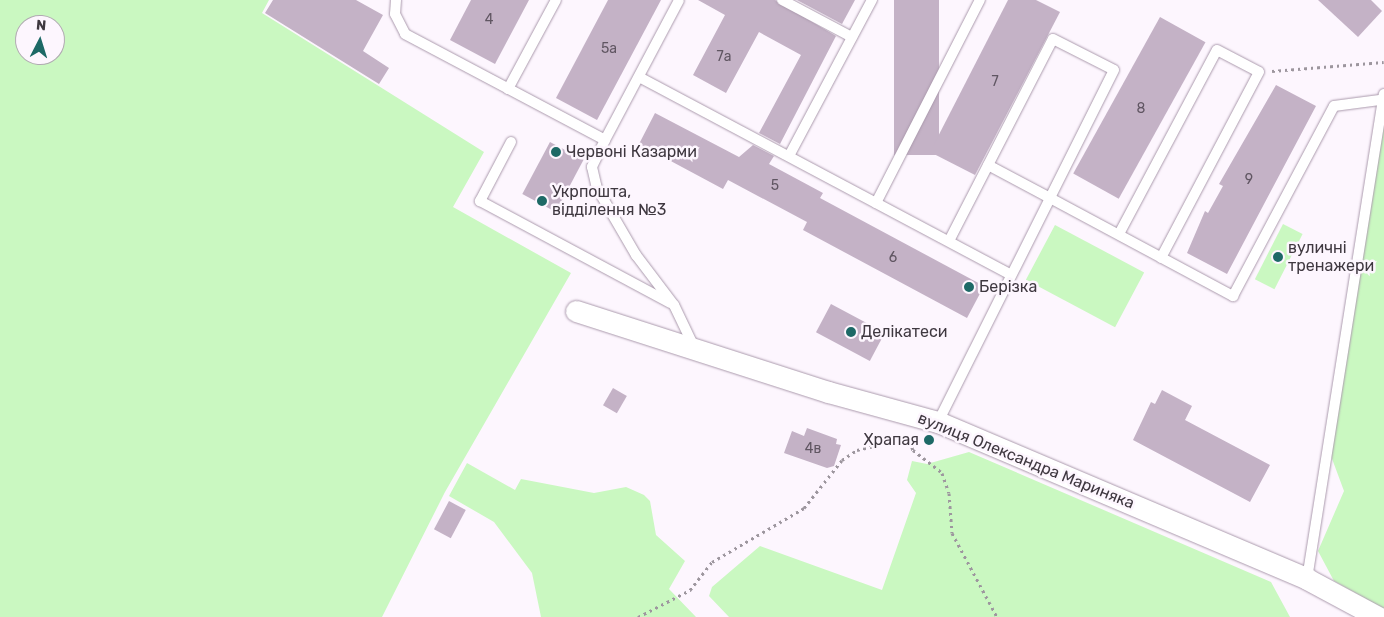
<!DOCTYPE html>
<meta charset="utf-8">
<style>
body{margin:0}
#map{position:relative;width:1384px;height:617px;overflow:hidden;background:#fdf6fe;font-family:Rubik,sans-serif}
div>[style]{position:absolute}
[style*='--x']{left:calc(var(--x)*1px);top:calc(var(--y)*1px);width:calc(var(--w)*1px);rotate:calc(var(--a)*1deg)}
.green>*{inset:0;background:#caf8c1;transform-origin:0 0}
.building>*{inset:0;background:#c4b2c6;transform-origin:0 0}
.path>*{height:3px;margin-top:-1.5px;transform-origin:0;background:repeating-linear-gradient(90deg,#9d969e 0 2.5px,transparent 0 6.5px)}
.roads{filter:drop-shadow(0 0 1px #ab9aad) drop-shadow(0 0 1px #ab9aad)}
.service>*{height:10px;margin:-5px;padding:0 5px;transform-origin:5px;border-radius:5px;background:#fff}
.minor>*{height:21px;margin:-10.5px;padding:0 10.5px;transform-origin:10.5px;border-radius:10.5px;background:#fff}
.dots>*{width:14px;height:14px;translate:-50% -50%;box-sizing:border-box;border:2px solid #fdf6fe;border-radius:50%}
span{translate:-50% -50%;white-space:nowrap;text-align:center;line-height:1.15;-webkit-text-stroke:5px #fdf6fe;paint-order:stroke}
.number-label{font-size:14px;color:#605662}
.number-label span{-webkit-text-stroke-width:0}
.poi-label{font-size:16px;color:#3f3840}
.left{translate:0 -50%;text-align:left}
.right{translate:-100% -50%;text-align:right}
.street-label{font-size:16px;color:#3f3840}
.north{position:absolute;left:15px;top:15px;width:50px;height:50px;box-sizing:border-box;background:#fdf6fe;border:1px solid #b1aab2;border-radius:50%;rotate:5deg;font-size:14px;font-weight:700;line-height:20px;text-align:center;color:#3f3840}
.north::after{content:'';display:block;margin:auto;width:18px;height:22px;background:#1d6966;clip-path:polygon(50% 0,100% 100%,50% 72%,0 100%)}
</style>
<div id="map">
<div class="green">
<div style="clip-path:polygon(evenodd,0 0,269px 0,262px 13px,484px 152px,453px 207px,571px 273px,445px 492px,382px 617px,0 617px,0 0,25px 25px,55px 25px,55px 55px,25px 55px,25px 25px)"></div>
<div style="clip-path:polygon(1384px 112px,1384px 609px,1334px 581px,1318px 551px,1344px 491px,1331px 456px)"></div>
<div style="left:1283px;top:224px;width:22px;height:62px;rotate:27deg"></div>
<div style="left:1055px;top:225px;width:101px;height:62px;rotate:28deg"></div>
<div style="clip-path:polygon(969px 452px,1271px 582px,1290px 617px,729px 617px,709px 596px,712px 587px,760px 546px,882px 590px,916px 493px,907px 480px,912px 461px,927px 464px)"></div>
<div style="clip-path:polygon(467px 463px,515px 490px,521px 479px,594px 493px,626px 487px,644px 495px,650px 501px,656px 535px,685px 561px,669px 589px,696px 617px,541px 617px,532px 573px,494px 522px,449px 496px)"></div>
</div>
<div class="building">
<div style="clip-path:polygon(273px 0,356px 0,383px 15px,363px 51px,389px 68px,379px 84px,265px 13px)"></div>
<div style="clip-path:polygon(471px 0,529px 0,495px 64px,450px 40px)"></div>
<div style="clip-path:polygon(608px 0,661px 0,597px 120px,556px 98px)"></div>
<div style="clip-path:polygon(698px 0,775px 0,836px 36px,780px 144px,759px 133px,801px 55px,759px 32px,726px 93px,693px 75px,725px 15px)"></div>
<div style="clip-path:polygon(797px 0,855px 0,842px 24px)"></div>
<div style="left:894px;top:0;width:45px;height:155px"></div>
<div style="clip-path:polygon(1008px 0,1036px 0,1060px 12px,975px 175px,930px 152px)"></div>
<div style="clip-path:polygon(1318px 0,1371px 0,1382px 11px,1358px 37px)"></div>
<div style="left:1160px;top:17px;width:52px;height:179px;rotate:29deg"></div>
<div style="clip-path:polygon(1276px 85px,1316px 106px,1227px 274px,1187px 253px,1205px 211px,1208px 213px,1223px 186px,1219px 184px)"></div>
<div style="clip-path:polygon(655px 113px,739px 157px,753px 145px,774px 156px,769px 164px,823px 193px,820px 198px,984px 286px,967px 318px,803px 230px,807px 222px,728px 180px,723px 189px,639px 144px)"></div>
<div style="left:550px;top:142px;width:38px;height:59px;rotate:28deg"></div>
<div style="left:831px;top:304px;width:61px;height:32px;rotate:28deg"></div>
<div style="left:613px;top:388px;width:16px;height:20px;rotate:30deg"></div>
<div style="clip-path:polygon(1162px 390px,1192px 406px,1185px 420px,1270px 465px,1250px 502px,1133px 440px,1151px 402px,1155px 404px)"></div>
<div style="clip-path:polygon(807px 428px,837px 439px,836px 444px,841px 445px,834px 466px,827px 468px,784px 453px,792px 431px,804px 436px)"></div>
<div style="left:449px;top:501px;width:19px;height:32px;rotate:28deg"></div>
</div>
<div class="path">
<div style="--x:1272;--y:71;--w:112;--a:-4.6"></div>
<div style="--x:908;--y:435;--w:16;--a:72"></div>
<div style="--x:913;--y:450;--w:37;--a:38"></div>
<div style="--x:942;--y:473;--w:21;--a:71"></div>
<div style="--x:949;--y:493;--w:40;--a:85.7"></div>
<div style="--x:952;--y:533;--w:95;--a:61.8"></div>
<div style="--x:638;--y:617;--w:59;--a:-27.4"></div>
<div style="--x:690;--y:590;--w:36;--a:-52"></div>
<div style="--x:712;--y:562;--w:107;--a:-30.4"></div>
<div style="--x:804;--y:508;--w:61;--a:-51.6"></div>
<div style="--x:842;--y:460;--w:18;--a:-34"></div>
<div style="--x:857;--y:450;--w:35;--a:-13"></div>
<div style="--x:891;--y:442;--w:11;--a:-68"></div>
</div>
<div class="roads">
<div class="service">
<div style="--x:396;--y:0;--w:14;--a:94"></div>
<div style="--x:395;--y:14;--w:22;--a:63"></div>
<div style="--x:405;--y:34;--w:226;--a:27.9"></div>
<div style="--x:605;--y:140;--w:30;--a:116"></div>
<div style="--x:592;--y:167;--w:22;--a:77"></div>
<div style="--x:597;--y:188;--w:78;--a:59.8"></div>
<div style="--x:636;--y:255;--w:63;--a:52.8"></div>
<div style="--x:674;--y:305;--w:47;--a:64.5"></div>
<div style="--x:782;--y:0;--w:79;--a:27.9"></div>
<div style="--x:639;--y:77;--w:420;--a:28"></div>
<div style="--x:508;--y:89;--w:101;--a:-61.7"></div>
<div style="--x:605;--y:140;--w:158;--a:-62.1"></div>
<div style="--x:511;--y:142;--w:67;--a:117.7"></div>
<div style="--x:480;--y:201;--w:216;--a:28.2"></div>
<div style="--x:789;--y:156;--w:177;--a:-62"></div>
<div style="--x:876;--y:203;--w:228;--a:-62.9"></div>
<div style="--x:1119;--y:234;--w:208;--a:-62"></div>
<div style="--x:1217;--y:50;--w:47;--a:27.6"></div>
<div style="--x:1259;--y:72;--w:210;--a:117.8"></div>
<div style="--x:949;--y:241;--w:227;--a:-62.8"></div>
<div style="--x:1053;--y:39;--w:68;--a:26.9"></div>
<div style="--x:1114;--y:70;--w:143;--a:116.6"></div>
<div style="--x:1050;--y:198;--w:70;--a:-152"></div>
<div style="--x:938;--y:422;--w:250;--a:-63.4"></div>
<div style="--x:1050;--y:198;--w:208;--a:28.2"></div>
<div style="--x:1233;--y:296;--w:215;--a:-62"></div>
<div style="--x:1334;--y:106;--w:46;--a:-7.4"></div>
<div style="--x:1307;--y:579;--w:491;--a:-81"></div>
</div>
<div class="minor">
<div style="--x:576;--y:311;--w:265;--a:17.8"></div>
<div style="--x:828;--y:392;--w:114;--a:15.3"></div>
<div style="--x:938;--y:422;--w:401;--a:23"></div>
<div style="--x:1307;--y:579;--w:81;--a:28.2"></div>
</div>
</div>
<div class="dots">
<div style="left:556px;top:152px;background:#1d6966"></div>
<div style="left:542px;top:201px;background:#1d6966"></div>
<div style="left:1278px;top:257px;background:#1d6966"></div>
<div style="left:969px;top:287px;background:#1d6966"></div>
<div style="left:851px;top:332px;background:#1d6966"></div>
<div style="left:929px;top:440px;background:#1d6966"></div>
</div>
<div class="number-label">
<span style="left:489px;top:20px">4</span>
<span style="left:609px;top:49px">5а</span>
<span style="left:724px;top:57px">7а</span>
<span style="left:995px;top:82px">7</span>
<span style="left:1141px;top:109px">8</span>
<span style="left:1249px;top:180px">9</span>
<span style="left:775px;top:186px">5</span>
<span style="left:893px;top:258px">6</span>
<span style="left:813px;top:449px">4в</span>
</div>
<div class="poi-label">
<span class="left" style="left:566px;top:152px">Червоні Казарми</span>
<span class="left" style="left:552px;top:201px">Укрпошта,<br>відділення №3</span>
<span class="left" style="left:1288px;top:257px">вуличні<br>тренажери</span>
<span class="left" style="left:979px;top:287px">Берізка</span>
<span class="left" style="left:861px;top:332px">Делікатеси</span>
<span class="right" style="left:919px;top:440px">Храпая</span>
</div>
<div class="street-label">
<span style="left:1026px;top:461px;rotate:22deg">вулиця Олександра Мариняка</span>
</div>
<div class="north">N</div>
</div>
